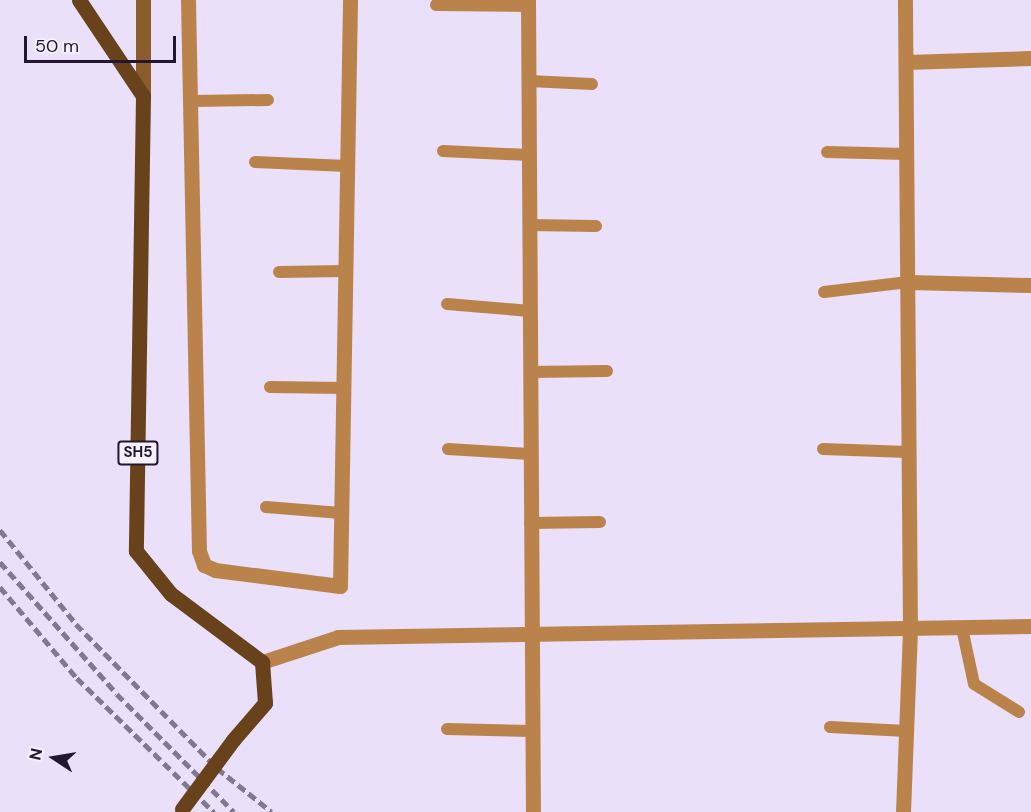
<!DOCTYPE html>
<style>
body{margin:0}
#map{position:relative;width:1031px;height:812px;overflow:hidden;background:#ebe0fa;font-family:"DM Sans",sans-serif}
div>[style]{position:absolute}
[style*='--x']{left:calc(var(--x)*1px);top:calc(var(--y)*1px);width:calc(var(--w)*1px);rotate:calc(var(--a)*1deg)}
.lane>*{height:12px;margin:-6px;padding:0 6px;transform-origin:6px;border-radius:6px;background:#ba834c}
.street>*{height:15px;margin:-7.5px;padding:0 7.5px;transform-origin:7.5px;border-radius:7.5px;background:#ba834c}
.secondary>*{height:15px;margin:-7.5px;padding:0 7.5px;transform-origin:7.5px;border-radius:7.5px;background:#8b5c2b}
.primary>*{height:15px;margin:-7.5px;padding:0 7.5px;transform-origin:7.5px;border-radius:7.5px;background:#68421b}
.rail>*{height:4.5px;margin-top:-2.25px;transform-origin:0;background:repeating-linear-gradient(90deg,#837891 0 9px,transparent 0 13.5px)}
.primary-bridge>*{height:15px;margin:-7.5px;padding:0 7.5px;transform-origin:7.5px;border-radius:7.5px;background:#68421b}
span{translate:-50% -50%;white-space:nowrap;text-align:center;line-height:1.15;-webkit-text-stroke:6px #f5f0fd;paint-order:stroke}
.shield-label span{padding:2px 4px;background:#f5f0fd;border:2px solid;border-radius:4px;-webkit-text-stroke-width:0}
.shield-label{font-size:15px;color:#22172f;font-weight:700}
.north{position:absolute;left:24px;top:728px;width:60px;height:60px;-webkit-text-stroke:4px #f5f0fd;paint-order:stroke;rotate:282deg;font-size:16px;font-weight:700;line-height:24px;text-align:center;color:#22172f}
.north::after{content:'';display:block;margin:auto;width:21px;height:27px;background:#22172f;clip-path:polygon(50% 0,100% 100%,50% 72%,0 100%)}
.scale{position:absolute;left:24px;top:36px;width:152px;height:27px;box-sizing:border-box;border:3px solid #22172f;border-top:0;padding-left:8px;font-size:18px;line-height:21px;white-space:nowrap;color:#22172f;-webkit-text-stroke:4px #f5f0fd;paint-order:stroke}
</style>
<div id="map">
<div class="lane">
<div style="--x:436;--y:5;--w:92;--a:0.6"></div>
<div style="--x:529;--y:81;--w:63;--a:2.7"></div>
<div style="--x:192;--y:101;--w:76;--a:-0.8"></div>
<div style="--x:443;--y:151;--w:86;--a:2.7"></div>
<div style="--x:827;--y:152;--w:80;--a:1.4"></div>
<div style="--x:255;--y:162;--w:92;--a:2.5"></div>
<div style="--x:529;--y:225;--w:67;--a:0.9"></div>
<div style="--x:279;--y:272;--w:66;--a:-0.9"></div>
<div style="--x:824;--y:292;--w:85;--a:-6.8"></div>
<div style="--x:447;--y:304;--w:83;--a:4.8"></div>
<div style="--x:530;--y:372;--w:77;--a:-0.7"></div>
<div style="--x:270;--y:387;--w:73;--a:0.8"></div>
<div style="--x:448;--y:449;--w:82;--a:3.5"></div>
<div style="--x:823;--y:449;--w:85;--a:2"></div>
<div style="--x:266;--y:507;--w:75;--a:4.6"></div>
<div style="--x:530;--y:523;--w:70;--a:-0.8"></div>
<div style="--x:962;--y:628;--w:57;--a:77.9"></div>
<div style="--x:974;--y:684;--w:53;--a:31.9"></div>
<div style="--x:830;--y:727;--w:76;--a:3"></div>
<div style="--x:447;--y:729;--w:85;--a:1.3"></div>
</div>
<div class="street">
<div style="--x:188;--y:0;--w:551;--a:88.86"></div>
<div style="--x:199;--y:551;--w:15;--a:70"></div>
<div style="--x:204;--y:565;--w:12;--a:24"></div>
<div style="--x:215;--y:570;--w:126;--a:7.3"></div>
<div style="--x:340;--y:586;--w:586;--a:-89.02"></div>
<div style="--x:528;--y:0;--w:812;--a:89.65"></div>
<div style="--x:906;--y:62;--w:125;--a:-1.8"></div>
<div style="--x:908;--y:282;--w:123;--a:1.4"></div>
<div style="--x:262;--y:662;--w:80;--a:-18.2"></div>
<div style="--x:338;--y:637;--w:693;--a:-0.91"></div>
<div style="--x:903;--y:812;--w:184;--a:-87.8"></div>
<div style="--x:910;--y:628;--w:628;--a:-90.46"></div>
</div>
<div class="secondary">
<div style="--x:143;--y:0;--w:96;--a:90"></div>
</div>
<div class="primary">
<div style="--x:79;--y:0;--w:115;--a:56.3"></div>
<div style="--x:143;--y:96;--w:455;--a:90.9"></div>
<div style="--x:136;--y:551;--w:55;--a:50.9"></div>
<div style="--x:171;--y:594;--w:114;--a:36.8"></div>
<div style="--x:262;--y:662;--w:41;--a:85.8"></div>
<div style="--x:265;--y:703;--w:49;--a:130.9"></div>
</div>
<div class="rail">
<div style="--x:0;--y:530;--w:121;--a:51"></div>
<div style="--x:76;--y:624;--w:202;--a:45.6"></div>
<div style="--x:217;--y:768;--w:70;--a:38.7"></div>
<div style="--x:0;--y:562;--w:176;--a:48.4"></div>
<div style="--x:117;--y:694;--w:166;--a:45.2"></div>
<div style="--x:0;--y:587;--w:119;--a:49.8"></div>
<div style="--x:77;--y:678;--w:192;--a:44.4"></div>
</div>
<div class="primary-bridge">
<div style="--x:182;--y:809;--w:86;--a:-53.5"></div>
</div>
<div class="shield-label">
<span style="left:138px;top:453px">SH5</span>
</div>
<div class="north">N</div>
<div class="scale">50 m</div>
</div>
